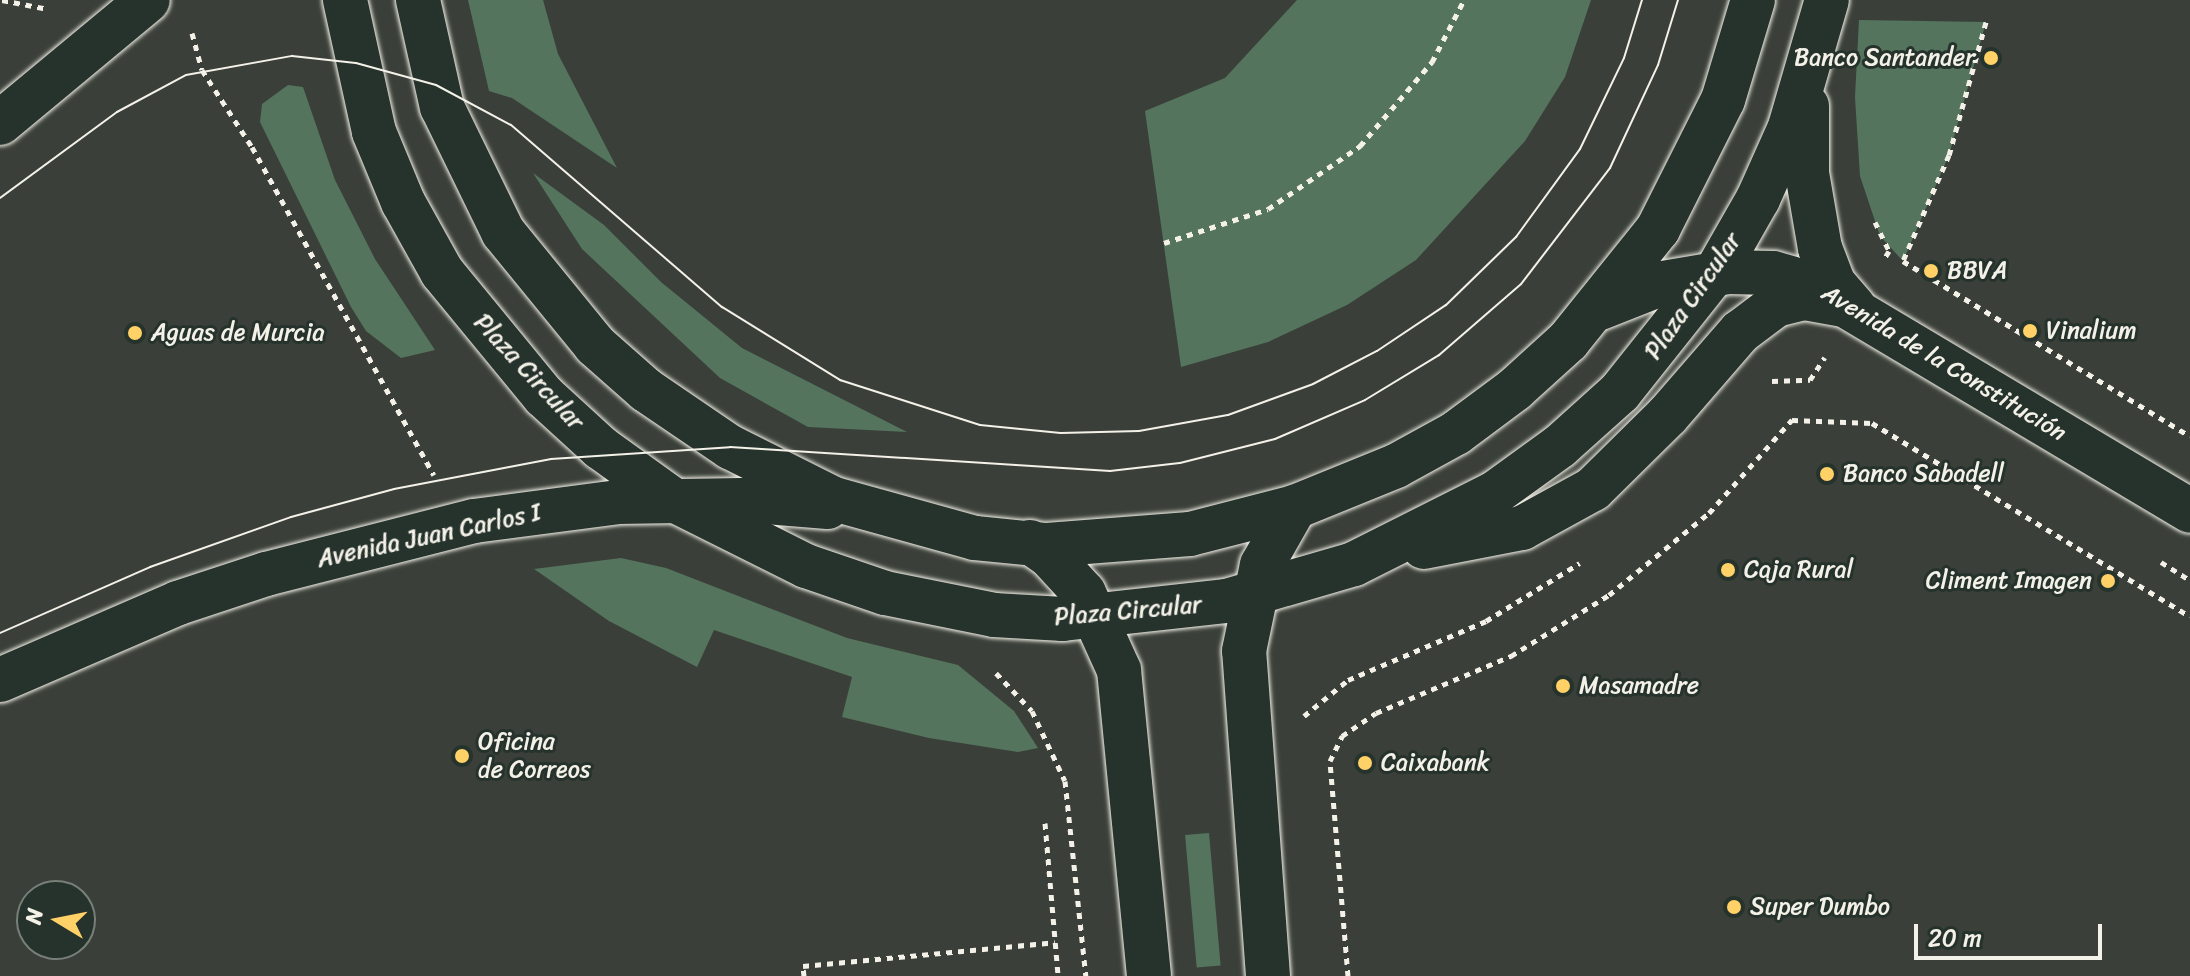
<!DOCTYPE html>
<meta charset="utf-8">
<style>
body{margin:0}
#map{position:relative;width:2190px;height:976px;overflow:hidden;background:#3a4039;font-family:Sriracha,sans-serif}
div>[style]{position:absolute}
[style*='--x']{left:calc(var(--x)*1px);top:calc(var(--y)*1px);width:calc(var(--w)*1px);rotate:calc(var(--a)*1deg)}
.green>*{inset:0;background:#54745d;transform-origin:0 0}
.path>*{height:5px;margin-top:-2.5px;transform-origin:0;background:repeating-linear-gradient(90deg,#f4f1e8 0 6px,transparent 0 12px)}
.roads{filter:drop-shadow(0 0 2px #f4f1e8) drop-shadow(0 0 2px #f4f1e8)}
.minor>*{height:44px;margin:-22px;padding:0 22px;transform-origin:22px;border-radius:22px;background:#26332d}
.major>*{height:44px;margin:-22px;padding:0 22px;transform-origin:22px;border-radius:22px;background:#26332d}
.tram>*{height:2px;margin:-1px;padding:0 1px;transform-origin:1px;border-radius:1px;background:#f4f1e8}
.dots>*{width:22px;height:22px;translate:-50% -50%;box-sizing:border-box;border:4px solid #26332d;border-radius:50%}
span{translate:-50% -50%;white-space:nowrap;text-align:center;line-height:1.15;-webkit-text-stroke:6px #26332d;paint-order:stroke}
.poi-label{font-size:24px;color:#f4f1e8}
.right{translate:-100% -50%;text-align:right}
.left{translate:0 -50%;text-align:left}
.street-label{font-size:24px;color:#f4f1e8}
.north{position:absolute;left:16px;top:880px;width:80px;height:80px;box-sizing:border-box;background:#26332d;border:2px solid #787f78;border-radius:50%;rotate:280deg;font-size:22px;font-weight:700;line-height:32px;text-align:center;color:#f4f1e8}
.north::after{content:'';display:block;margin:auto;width:28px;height:36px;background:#ffd166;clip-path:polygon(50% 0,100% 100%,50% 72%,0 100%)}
.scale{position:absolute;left:1914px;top:924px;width:188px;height:36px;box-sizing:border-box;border:4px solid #f4f1e8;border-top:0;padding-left:10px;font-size:24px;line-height:28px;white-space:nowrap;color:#f4f1e8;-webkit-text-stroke:6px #26332d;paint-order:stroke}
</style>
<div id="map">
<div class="green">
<div style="clip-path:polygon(468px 0,543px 0,558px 54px,617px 168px,512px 98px,489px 91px)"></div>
<div style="clip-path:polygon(1297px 0,1591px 0,1565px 77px,1525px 141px,1416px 260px,1347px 305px,1268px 342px,1181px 367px,1145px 111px,1225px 78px)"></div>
<div style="clip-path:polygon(1859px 20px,1986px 22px,1949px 155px,1903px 261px,1880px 236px,1860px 176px,1855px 97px)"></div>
<div style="clip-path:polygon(288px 85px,303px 87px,335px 180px,375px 259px,435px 350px,401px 358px,366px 331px,351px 307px,260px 122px,262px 104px)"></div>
<div style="clip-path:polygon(533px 173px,604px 225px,661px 282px,742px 348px,907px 432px,808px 427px,720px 378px,582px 249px)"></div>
<div style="clip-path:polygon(621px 558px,666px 568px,847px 638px,958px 665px,1014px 711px,1038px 748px,1018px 752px,929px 738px,842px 717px,852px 677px,714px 630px,697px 667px,609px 621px,534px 569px)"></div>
<div style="left:1209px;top:833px;width:133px;height:24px;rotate:85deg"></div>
</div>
<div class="path">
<div style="--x:2;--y:0;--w:47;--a:11.1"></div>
<div style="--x:1986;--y:22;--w:138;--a:105.5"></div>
<div style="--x:1949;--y:155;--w:116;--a:113.5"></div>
<div style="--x:1903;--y:261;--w:336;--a:31.4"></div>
<div style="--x:192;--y:33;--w:38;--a:75"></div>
<div style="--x:202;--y:70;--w:92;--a:57"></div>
<div style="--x:252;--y:147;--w:375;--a:61"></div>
<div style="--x:1875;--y:222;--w:32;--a:64"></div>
<div style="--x:1889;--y:251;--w:9;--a:122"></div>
<div style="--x:1164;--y:243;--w:109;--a:-18.1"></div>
<div style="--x:1268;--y:209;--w:112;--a:-34.4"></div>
<div style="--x:1360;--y:146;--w:111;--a:-49.4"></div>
<div style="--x:1432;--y:62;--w:70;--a:-62.7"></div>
<div style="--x:1772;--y:381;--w:38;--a:-2"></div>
<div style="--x:1810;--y:380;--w:27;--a:-57"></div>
<div style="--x:2161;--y:562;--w:34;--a:32"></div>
<div style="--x:996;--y:673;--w:52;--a:46.5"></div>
<div style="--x:1032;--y:711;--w:77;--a:64.8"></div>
<div style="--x:1065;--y:781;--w:196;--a:83.9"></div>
<div style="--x:1304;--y:716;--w:57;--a:-39.3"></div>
<div style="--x:1348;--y:680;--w:150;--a:-23.1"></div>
<div style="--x:1486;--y:621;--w:110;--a:-31.7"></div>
<div style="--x:1045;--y:823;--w:154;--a:85.1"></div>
<div style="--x:804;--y:976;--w:10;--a:-96"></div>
<div style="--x:803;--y:966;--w:253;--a:-5.4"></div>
<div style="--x:1348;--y:976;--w:216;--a:-94.8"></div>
<div style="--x:1330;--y:761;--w:28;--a:-64"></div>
<div style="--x:1342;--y:736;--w:41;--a:-34.1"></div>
<div style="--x:1376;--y:713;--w:147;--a:-22.9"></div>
<div style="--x:1511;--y:656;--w:115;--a:-31.9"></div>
<div style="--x:1609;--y:595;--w:129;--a:-39.4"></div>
<div style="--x:1709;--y:513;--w:125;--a:-48.3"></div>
<div style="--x:1792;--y:420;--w:80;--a:2.1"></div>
<div style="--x:1872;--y:423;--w:372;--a:31.3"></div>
</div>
<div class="roads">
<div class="minor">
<div style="--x:345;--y:0;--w:135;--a:77.6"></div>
<div style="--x:374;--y:132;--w:76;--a:67.5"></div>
<div style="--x:403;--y:202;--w:80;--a:60.9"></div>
<div style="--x:442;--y:272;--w:161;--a:50.6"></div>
<div style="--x:544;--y:396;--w:77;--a:42.4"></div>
<div style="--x:601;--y:448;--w:87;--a:35.7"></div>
<div style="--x:672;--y:499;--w:150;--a:26.6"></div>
<div style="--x:806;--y:566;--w:83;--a:18.9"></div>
<div style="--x:885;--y:593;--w:111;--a:11.4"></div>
<div style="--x:994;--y:615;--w:69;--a:3.3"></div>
<div style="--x:1063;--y:619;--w:165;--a:-6.3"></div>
<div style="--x:1227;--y:601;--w:132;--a:-16.2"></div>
<div style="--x:1354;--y:564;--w:158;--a:-26.7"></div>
<div style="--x:1495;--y:493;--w:80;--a:-35.9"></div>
<div style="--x:1560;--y:446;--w:81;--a:-42"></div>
<div style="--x:1620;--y:392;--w:157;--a:-51.5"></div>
<div style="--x:1718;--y:269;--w:81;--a:-60.3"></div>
<div style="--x:1758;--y:199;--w:79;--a:-66"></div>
<div style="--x:1790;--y:127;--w:132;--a:-73.8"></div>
<div style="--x:1807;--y:106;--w:67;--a:90"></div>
<div style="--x:1807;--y:173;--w:76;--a:80.2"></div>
<div style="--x:1820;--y:248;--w:39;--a:69"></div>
<div style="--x:1834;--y:284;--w:30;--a:49"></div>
<div style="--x:1424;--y:547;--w:100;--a:-11"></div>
<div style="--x:1522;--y:528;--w:81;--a:-28.8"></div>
<div style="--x:1593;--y:489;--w:105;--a:-44.6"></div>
<div style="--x:1668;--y:415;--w:110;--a:-49.1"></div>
<div style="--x:1740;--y:332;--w:45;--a:-36.9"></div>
<div style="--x:1776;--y:305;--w:30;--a:-14"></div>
<div style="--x:1805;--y:298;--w:45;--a:10.3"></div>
</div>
<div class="major">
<div style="--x:418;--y:0;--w:110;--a:77.4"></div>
<div style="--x:442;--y:107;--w:139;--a:64"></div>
<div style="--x:503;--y:232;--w:146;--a:50.8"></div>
<div style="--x:595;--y:345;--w:68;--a:41.4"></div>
<div style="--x:646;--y:390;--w:102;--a:34.2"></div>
<div style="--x:730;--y:447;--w:116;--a:26.6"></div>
<div style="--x:834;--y:499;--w:146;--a:15.5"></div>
<div style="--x:975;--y:538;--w:72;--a:5.6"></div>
<div style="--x:1047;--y:545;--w:143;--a:-4.4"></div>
<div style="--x:1190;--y:534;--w:108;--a:-14.4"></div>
<div style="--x:1295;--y:507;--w:109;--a:-22.1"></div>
<div style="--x:1396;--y:466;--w:68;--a:-28.8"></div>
<div style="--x:1456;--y:433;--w:74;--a:-36.7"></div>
<div style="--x:1515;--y:389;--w:72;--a:-42.2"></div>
<div style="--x:1568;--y:341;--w:144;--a:-51.2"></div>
<div style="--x:1658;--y:229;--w:144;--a:-63.3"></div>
<div style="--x:1723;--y:100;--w:104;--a:-73.3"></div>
<div style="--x:0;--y:123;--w:192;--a:-39.7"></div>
<div style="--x:1600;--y:308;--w:68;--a:-21.6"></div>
<div style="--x:1663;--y:283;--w:66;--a:-9.6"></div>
<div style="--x:1728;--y:272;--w:45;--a:1.3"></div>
<div style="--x:1773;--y:273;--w:36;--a:16"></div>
<div style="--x:1808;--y:283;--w:445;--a:30.8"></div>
<div style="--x:1030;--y:542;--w:24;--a:35"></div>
<div style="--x:1050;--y:556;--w:50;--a:47.4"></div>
<div style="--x:1084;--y:593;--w:85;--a:65.6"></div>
<div style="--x:1119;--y:670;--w:307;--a:84.4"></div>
<div style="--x:0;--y:680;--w:194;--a:-23.4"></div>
<div style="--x:178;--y:603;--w:93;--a:-18.2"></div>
<div style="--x:266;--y:574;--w:215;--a:-14.3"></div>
<div style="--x:474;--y:521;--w:145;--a:-7.5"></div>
<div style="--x:618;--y:502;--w:124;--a:-0.9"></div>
<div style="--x:742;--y:500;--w:86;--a:4.7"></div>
<div style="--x:1268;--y:976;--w:326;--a:-94.2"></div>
<div style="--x:1244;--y:651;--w:88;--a:-78.2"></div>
<div style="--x:1262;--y:565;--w:67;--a:-60.4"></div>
</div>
</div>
<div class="tram">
<div style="--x:0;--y:198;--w:145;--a:-36.3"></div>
<div style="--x:117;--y:112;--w:78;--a:-28.2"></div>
<div style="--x:186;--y:75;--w:108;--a:-10.2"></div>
<div style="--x:292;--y:56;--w:64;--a:6.2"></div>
<div style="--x:356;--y:63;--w:83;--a:15.4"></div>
<div style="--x:436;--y:85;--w:85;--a:28.1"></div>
<div style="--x:511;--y:125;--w:279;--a:40.8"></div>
<div style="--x:722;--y:307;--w:139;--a:31.7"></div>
<div style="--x:840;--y:380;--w:147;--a:17.8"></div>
<div style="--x:980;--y:425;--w:81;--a:5.6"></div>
<div style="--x:1061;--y:433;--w:78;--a:-1.5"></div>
<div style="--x:1139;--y:431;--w:90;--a:-10.2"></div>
<div style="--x:1228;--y:415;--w:90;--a:-20"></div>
<div style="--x:1313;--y:384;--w:72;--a:-27.3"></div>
<div style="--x:1377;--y:351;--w:83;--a:-33.7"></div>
<div style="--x:1446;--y:305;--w:98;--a:-44.2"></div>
<div style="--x:1516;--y:237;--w:109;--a:-54"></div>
<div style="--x:1580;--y:149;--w:101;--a:-64.2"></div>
<div style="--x:1624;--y:58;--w:61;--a:-72.8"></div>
<div style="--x:0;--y:633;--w:164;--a:-23.7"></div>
<div style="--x:150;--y:567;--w:150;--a:-19.5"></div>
<div style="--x:291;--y:517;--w:107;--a:-15.2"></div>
<div style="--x:394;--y:489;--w:160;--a:-10.8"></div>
<div style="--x:551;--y:459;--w:179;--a:-3.8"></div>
<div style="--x:730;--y:447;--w:381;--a:3.6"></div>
<div style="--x:1110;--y:471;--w:70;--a:-6.5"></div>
<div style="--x:1180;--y:463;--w:98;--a:-14.2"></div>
<div style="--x:1275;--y:439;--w:98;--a:-23.4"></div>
<div style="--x:1365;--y:400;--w:87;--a:-31.3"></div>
<div style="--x:1439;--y:355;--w:108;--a:-40.9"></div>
<div style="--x:1521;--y:284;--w:146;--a:-52.5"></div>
<div style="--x:1610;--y:168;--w:114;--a:-65"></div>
<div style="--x:1658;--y:65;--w:68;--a:-72.9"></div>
</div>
<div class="dots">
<div style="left:1991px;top:58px;background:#ffd166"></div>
<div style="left:1931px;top:271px;background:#ffd166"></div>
<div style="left:2030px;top:331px;background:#ffd166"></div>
<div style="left:135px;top:333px;background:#ffd166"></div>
<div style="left:1827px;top:474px;background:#ffd166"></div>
<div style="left:1728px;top:570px;background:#ffd166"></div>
<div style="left:2108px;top:581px;background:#ffd166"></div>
<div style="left:1563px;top:686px;background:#ffd166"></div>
<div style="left:462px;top:756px;background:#ffd166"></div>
<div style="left:1365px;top:763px;background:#ffd166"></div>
<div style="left:1734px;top:907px;background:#ffd166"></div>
</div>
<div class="poi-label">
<span class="right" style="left:1975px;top:58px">Banco Santander</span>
<span class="left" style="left:1947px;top:271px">BBVA</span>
<span class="left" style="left:2046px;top:331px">Vinalium</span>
<span class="left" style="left:151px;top:333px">Aguas de Murcia</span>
<span class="left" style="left:1843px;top:474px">Banco Sabadell</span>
<span class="left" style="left:1744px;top:570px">Caja Rural</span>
<span class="right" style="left:2092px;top:581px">Climent Imagen</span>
<span class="left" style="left:1579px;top:686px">Masamadre</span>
<span class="left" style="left:478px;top:756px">Oficina<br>de Correos</span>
<span class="left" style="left:1381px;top:763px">Caixabank</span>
<span class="left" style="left:1750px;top:907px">Super Dumbo</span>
</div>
<div class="street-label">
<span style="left:1693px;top:296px;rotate:-55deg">Plaza Circular</span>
<span style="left:1944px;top:363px;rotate:31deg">Avenida de la Constitución</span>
<span style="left:529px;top:372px;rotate:47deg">Plaza Circular</span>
<span style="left:429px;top:536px;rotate:-12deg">Avenida Juan Carlos I</span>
<span style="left:1128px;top:611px;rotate:-5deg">Plaza Circular</span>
</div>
<div class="north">N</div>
<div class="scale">20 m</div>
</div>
